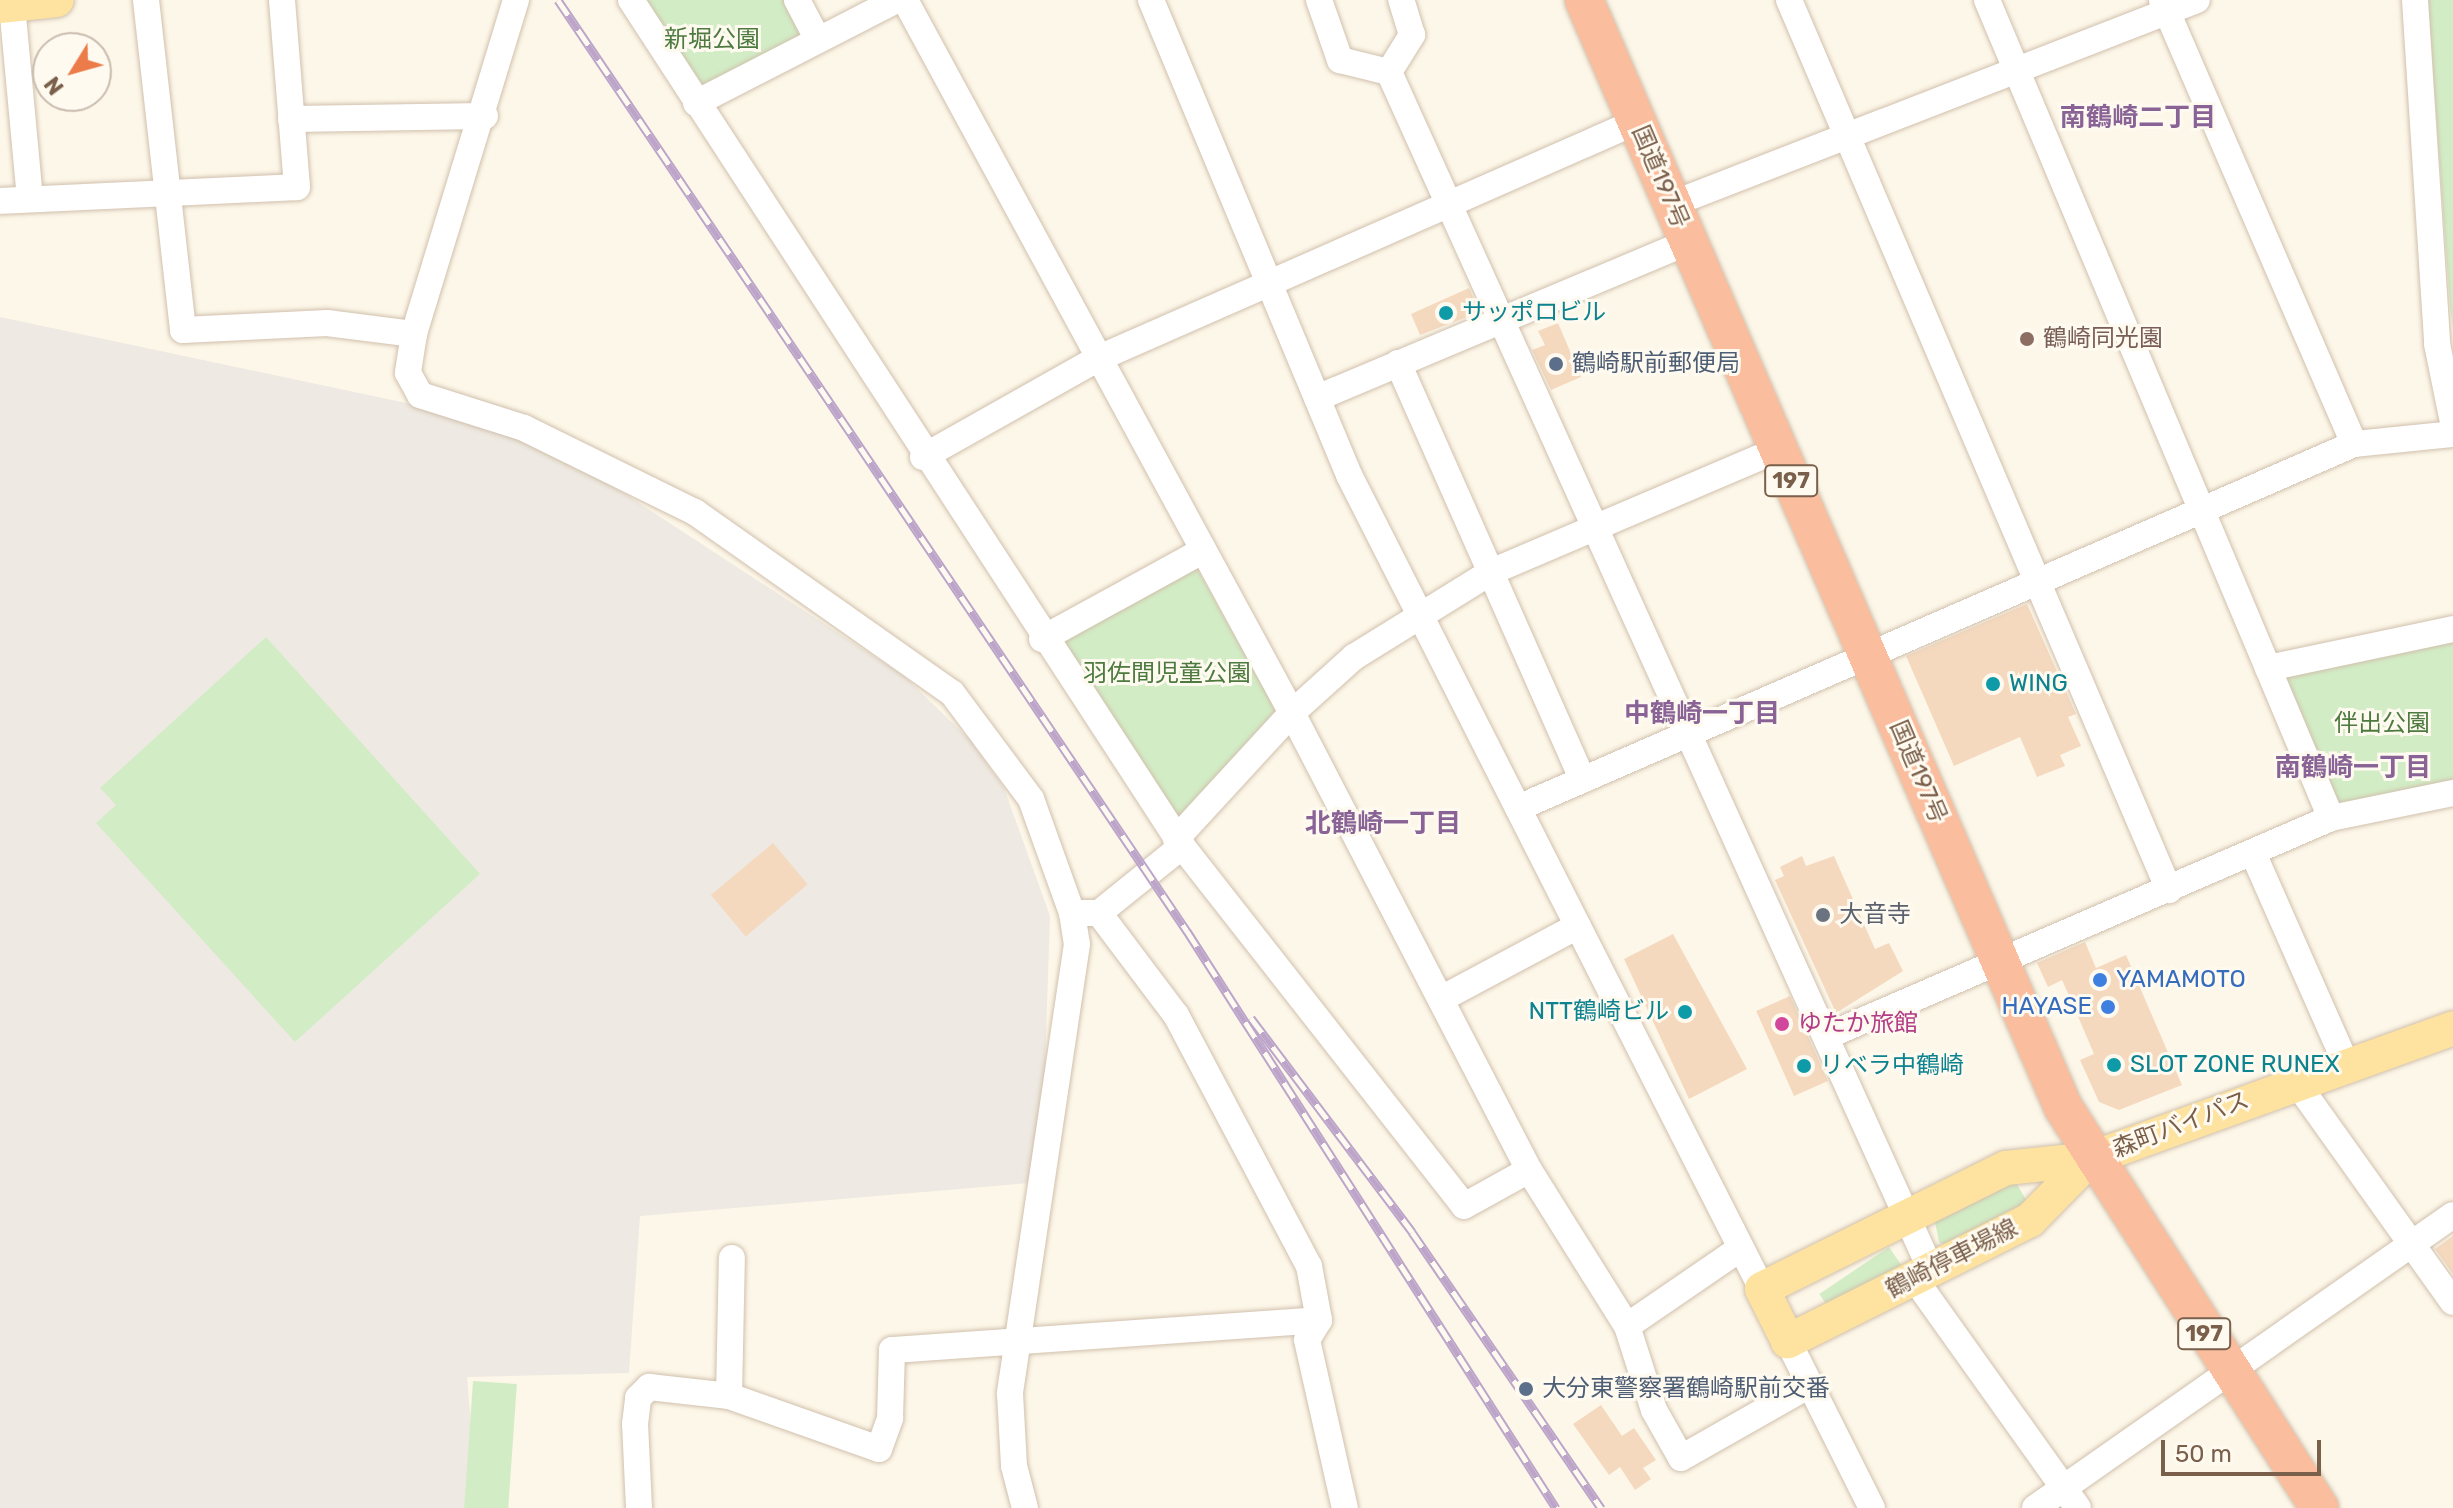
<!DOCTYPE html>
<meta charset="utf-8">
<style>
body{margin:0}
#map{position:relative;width:2453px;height:1508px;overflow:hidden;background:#fdf7e9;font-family:Rubik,"Noto Sans JP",sans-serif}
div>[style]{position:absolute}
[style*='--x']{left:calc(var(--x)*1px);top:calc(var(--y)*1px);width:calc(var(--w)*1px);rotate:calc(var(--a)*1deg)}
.industrial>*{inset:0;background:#eee9e2}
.green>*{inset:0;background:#d2edc6;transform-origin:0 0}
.building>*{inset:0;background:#f4d9bf;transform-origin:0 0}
.roads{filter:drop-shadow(0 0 2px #d1c0ad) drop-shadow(0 0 2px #d1c0ad)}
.minor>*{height:26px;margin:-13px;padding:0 13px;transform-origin:13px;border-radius:13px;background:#fff}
.major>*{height:34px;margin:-17px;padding:0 17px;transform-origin:17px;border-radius:17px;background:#fee3a0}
.highway>*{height:38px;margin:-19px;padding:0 19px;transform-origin:19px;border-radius:19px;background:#fabd9e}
.rail>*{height:9px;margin-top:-4.5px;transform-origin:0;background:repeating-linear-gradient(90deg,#fffaf0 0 18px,#bca5c9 0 36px);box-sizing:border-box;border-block:2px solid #bca5c9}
.dots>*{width:22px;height:22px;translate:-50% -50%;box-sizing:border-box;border:4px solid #fffaf0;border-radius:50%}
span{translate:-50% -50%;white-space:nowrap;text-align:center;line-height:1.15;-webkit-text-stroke:6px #fffaf0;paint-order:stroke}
.shield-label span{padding:2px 6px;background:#fffaf0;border:2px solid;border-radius:6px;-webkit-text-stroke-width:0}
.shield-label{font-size:22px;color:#7a5f4b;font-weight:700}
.park-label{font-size:24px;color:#4c7a3f}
.street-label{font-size:24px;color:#7a5f4b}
.culture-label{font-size:24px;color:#0d838f}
.left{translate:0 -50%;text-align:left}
.right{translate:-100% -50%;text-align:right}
.education-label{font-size:24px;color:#785e54}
.service-label{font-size:24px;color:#4e5e75}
.worship-label{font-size:24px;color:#5b616d}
.shop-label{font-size:24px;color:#366cbe}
.hotel-label{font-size:24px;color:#b23c85}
.neighbourhood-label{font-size:26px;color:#896396;font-weight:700}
.north{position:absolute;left:32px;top:32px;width:80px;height:80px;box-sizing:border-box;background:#fffaf0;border:2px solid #cabcae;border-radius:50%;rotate:233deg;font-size:22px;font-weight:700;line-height:32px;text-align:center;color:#7a5f4b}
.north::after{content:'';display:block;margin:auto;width:28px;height:36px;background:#ec7b4a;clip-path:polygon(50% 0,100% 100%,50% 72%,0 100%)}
.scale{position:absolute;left:2161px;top:1440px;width:160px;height:36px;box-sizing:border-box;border:4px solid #7a5f4b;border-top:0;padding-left:10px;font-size:24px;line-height:28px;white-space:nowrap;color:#7a5f4b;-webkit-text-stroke:6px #fffaf0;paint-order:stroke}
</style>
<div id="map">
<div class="industrial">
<div style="clip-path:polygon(0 317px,524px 428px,904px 676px,970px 740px,1004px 788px,1050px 916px,1041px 1182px,640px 1216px,629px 1373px,467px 1377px,478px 1508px,0 1508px)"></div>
</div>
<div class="green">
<div style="clip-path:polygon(641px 0,791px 0,803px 38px,695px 88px)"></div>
<div style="clip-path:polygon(2428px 0,2453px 0,2453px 329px,2450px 306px)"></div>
<div style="clip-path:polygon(1197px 568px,1276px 710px,1181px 818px,1172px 818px,1058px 634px)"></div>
<div style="clip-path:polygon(2453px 636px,2453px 785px,2347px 807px,2337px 802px,2284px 679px,2289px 669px)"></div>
<div style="clip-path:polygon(266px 637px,480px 874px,295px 1042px,96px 823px,116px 805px,100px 788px)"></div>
<div style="clip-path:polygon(2015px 1181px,2028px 1203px,1946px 1246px,1939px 1242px,1935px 1222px)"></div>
<div style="left:1889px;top:1247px;width:23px;height:84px;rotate:56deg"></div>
<div style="left:473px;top:1381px;width:44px;height:127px;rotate:4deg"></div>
</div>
<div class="building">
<div style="clip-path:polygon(1469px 288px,1480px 312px,1420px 335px,1411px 314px)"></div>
<div style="clip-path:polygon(1558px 323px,1581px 377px,1551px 390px,1532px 350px,1545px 345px,1538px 331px)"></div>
<div style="clip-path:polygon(2027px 604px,2076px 714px,2068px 717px,2081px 746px,2060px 755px,2065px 766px,2037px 777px,2020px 737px,1954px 766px,1906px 656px)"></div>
<div style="left:773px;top:843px;width:54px;height:81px;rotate:50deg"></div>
<div style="clip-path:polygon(1802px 856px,1806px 866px,1834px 856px,1875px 949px,1889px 943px,1903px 971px,1836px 1013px,1775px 880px,1784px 876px,1780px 867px)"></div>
<div style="clip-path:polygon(1673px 934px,1747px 1069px,1689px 1099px,1624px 959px)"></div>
<div style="clip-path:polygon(2085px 942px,2096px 968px,2126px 955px,2182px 1085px,2119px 1110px,2099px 1102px,2080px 1060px,2094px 1054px,2077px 1014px,2062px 980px,2048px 987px,2037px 963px)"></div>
<div style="left:1790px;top:996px;width:93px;height:37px;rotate:66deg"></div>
<div style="clip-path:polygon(2453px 1236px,2453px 1274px,2435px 1249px)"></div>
<div style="clip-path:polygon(1601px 1405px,1622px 1436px,1634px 1428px,1656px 1460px,1643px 1468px,1651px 1479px,1635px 1490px,1620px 1467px,1609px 1475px,1573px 1424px)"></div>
</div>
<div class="roads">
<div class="minor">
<div style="--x:146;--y:0;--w:332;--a:83.6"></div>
<div style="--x:183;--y:330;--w:144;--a:-2.8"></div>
<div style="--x:327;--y:323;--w:88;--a:7.2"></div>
<div style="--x:516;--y:0;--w:349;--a:107"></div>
<div style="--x:414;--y:334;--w:39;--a:99"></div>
<div style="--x:408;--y:373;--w:25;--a:61"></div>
<div style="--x:420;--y:395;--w:109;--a:17.6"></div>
<div style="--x:524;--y:428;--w:191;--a:26.2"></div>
<div style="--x:695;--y:512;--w:314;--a:35.2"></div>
<div style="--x:952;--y:693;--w:132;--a:53.3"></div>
<div style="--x:1031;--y:799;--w:121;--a:70.2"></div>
<div style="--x:1072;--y:913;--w:31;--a:81"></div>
<div style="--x:1077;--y:944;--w:455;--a:98.5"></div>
<div style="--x:1010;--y:1394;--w:72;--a:86.8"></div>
<div style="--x:1014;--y:1466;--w:43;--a:75.3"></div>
<div style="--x:631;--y:0;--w:1010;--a:56.92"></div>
<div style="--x:1182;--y:846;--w:457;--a:51.9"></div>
<div style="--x:1464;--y:1206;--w:74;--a:-29"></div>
<div style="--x:797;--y:0;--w:45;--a:62.3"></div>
<div style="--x:905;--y:0;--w:811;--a:61.51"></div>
<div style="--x:1292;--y:713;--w:515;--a:62.59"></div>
<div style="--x:1529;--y:1170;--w:184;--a:57.9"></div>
<div style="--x:1151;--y:0;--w:515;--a:67.37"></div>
<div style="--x:1349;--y:475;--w:913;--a:63.1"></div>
<div style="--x:1319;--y:0;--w:64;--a:70.7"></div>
<div style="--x:1340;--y:60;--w:50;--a:13.8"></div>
<div style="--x:1389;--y:72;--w:1315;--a:65.66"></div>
<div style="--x:1789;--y:0;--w:968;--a:66.88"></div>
<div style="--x:1987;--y:0;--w:887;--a:67.19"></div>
<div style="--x:2162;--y:0;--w:484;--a:66.6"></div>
<div style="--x:2415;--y:0;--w:345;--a:86.3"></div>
<div style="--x:2437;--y:344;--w:80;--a:78.4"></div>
<div style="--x:12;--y:5;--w:194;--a:84.7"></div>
<div style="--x:1389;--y:72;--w:44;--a:-58.1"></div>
<div style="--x:1412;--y:35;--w:37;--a:-107"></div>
<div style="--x:696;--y:103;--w:225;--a:-27.2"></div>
<div style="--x:291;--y:119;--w:194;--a:-0.9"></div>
<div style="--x:0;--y:201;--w:297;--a:-2.7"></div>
<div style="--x:297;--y:187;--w:188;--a:-94.6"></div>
<div style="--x:1672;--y:204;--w:563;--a:-21.23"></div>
<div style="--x:1398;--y:363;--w:456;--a:66.1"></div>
<div style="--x:1317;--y:398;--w:402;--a:-22.8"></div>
<div style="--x:923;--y:457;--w:200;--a:-29.4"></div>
<div style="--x:1097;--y:359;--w:589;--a:-23.74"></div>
<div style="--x:1042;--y:639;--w:183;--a:-28.8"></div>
<div style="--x:2268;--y:668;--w:189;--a:-11.9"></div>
<div style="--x:1518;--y:808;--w:912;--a:-23.53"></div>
<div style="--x:2354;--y:444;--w:100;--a:-5.8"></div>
<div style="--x:1176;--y:839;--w:171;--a:-47.4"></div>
<div style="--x:1292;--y:713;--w:84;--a:-42.1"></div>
<div style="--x:1354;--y:657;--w:161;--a:-31.8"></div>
<div style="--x:1491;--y:572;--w:311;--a:-23.1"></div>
<div style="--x:2253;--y:853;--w:231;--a:66.2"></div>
<div style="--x:1072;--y:913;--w:27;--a:0"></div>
<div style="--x:1099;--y:913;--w:128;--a:53"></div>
<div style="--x:1176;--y:1015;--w:284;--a:62.1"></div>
<div style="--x:1309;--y:1266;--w:55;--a:79.5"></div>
<div style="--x:1319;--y:1320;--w:23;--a:121"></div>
<div style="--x:1307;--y:1340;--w:172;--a:77.3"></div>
<div style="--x:1099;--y:913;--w:107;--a:-38.9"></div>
<div style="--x:1441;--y:999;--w:155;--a:-28.1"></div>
<div style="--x:1827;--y:1036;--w:549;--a:-23.39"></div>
<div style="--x:2331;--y:818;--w:125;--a:-11.6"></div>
<div style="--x:2296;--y:1082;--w:270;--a:54.5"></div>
<div style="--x:1741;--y:1248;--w:138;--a:145.6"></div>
<div style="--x:1627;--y:1326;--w:88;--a:72.2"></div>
<div style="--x:1654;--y:1410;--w:55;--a:60.6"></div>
<div style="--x:1681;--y:1458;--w:146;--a:-29.6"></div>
<div style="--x:1914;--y:1278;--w:282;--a:54.5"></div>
<div style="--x:1788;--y:1341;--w:187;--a:63.3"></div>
<div style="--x:729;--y:1396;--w:138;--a:-88.8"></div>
<div style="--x:639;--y:1508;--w:84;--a:-92.7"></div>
<div style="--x:635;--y:1424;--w:26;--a:-83"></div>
<div style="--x:638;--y:1398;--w:16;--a:-45"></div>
<div style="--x:649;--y:1387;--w:81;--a:6.4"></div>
<div style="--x:729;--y:1396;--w:159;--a:19.5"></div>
<div style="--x:879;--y:1449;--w:33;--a:-70"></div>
<div style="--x:890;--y:1418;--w:68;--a:-88.3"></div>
<div style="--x:892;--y:1350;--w:428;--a:-4"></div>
<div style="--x:2035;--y:1508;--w:510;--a:-35.03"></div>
</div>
<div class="major">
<div style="--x:0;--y:6;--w:57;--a:-6"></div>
<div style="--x:2090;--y:1159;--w:86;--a:134.5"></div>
<div style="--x:2030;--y:1220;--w:271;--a:153.4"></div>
<div style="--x:1788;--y:1341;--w:58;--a:-116.6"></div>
<div style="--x:1762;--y:1289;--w:272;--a:-26.4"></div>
<div style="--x:2006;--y:1168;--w:84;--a:-6.1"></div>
<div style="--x:2090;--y:1159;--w:386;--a:-19.8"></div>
</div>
<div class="highway">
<div style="--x:1584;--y:0;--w:1206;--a:66.6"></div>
<div style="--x:2063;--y:1107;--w:476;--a:57.4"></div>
</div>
</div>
<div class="rail">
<div style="--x:558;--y:0;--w:1124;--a:55.96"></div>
<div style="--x:1187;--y:931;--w:685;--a:57.4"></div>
<div style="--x:1251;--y:1018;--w:268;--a:53"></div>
<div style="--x:1412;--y:1232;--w:335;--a:55.6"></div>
</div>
<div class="dots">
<div style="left:1446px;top:313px;background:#0f9aa8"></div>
<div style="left:2027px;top:339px;background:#8d6e63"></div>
<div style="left:1556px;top:364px;background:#5c6f8a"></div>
<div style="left:1993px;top:684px;background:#0f9aa8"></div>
<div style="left:1823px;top:915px;background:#6b7280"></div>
<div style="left:2100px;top:980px;background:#3f7fe0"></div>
<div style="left:2108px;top:1007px;background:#3f7fe0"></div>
<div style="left:1685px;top:1012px;background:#0f9aa8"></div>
<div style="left:1782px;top:1024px;background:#d1479c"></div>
<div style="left:2114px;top:1065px;background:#0f9aa8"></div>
<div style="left:1804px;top:1066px;background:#0f9aa8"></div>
<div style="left:1526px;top:1389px;background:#5c6f8a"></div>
</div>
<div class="shield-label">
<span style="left:1791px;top:481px">197</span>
<span style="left:2204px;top:1334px">197</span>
</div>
<div class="park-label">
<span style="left:712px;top:40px">新堀公園</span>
<span style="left:1167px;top:674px">羽佐間児童公園</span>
<span style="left:2382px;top:724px">伴出公園</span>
</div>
<div class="street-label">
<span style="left:1660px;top:177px;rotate:67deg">国道197号</span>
<span style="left:1918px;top:772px;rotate:67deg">国道197号</span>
<span style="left:2181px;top:1125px;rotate:-21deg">森町バイパス</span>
<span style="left:1952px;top:1259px;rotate:-27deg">鶴崎停車場線</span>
</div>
<div class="culture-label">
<span class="left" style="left:1462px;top:313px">サッポロビル</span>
<span class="left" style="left:2009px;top:684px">WING</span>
<span class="right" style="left:1669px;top:1012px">NTT鶴崎ビル</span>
<span class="left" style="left:2130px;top:1065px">SLOT ZONE RUNEX</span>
<span class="left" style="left:1820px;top:1066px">リベラ中鶴崎</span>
</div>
<div class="education-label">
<span class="left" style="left:2043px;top:339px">鶴崎同光園</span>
</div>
<div class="service-label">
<span class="left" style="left:1572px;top:364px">鶴崎駅前郵便局</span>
<span class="left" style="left:1542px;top:1389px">大分東警察署鶴崎駅前交番</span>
</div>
<div class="worship-label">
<span class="left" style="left:1839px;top:915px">大音寺</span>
</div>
<div class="shop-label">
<span class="left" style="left:2116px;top:980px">YAMAMOTO</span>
<span class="right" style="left:2092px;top:1007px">HAYASE</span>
</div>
<div class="hotel-label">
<span class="left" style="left:1798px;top:1024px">ゆたか旅館</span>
</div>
<div class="neighbourhood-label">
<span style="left:2138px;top:118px">南鶴崎二丁目</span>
<span style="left:1702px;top:714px">中鶴崎一丁目</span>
<span style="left:2353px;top:768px">南鶴崎一丁目</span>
<span style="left:1383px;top:824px">北鶴崎一丁目</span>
</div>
<div class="north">N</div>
<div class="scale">50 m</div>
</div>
